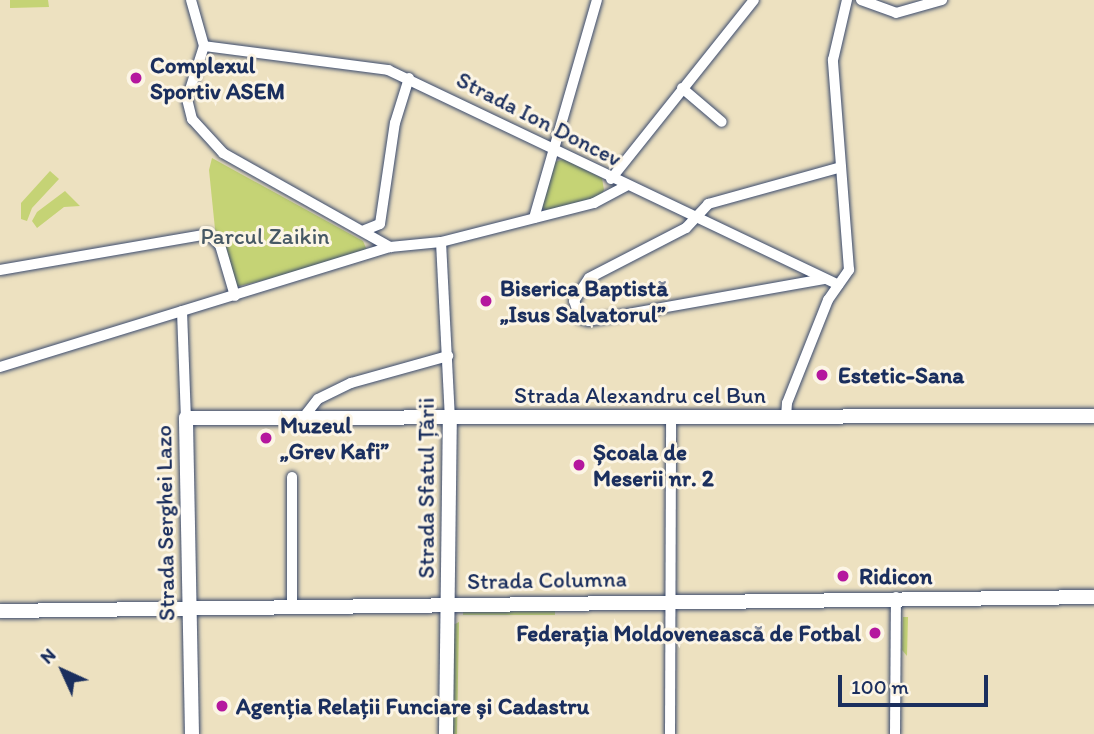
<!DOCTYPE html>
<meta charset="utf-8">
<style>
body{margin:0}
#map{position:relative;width:1094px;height:734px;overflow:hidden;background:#ede1c0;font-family:Itim,sans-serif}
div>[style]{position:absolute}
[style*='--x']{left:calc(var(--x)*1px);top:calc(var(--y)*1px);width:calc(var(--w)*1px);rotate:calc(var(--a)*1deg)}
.green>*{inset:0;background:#c5d375}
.roads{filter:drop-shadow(0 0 2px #3a4a6d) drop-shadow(0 0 2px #3a4a6d)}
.minor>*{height:10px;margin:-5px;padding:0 5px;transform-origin:5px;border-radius:5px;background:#fff}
.major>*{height:14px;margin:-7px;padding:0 7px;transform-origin:7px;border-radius:7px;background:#fff}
.dots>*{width:19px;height:19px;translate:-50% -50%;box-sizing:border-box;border:4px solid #fcf5e5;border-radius:50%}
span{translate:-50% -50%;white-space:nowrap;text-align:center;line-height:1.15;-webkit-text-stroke:6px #fcf5e5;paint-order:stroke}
.poi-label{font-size:23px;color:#1b2f5e;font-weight:700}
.left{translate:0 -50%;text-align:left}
.right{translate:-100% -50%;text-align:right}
.street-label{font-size:23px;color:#1b2f5e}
.park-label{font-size:23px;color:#465864}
.north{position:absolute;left:28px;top:636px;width:70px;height:70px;-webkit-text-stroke:5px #fcf5e5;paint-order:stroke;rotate:315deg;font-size:19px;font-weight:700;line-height:28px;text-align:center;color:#1b2f5e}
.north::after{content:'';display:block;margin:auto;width:24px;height:32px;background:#1b2f5e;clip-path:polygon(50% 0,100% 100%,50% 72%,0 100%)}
.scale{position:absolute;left:838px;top:675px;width:150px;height:32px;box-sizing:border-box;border:4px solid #1b2f5e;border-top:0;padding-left:9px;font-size:21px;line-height:24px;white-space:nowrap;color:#1b2f5e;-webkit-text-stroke:5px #fcf5e5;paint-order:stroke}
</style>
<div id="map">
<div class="green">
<div style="clip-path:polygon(10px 0,48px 0,49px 7px,10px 8px)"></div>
<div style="clip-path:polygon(212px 158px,363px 241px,369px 255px,235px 287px,215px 229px,209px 170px)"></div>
<div style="clip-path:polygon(564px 159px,602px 178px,604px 190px,600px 197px,547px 212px,541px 206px,555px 162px)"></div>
<div style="clip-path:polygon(50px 171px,59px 179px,32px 208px,27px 221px,21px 219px,21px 203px)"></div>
<div style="clip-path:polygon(65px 191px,80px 206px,64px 207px,37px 228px,32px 221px,37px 212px)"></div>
<div style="clip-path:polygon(555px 611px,555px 615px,463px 615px,463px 612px)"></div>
<div style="clip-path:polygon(903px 617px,908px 617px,907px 656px,902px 650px)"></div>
<div style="clip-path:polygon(459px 622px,457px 734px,452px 734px,453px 625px)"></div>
</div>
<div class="roads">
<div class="minor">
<div style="--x:191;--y:0;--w:48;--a:74.2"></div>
<div style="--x:204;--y:46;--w:56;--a:107.8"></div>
<div style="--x:187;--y:99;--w:21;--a:76"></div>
<div style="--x:192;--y:119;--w:46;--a:47.6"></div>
<div style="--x:223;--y:153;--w:192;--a:29.4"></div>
<div style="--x:861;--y:0;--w:37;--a:20"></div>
<div style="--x:896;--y:13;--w:48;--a:-15.8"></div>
<div style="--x:204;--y:46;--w:186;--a:7.4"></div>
<div style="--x:388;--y:70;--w:499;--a:25.5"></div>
<div style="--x:682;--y:88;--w:52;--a:40.4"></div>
<div style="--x:611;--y:179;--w:229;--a:-51.4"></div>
<div style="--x:534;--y:218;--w:227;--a:-73.9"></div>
<div style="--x:365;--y:230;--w:16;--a:-22"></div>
<div style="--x:380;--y:224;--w:102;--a:-81.6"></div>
<div style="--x:395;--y:123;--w:47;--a:-72.7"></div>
<div style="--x:441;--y:242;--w:177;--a:87.1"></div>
<div style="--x:0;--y:270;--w:211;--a:-9.8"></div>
<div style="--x:208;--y:234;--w:16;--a:43"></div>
<div style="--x:220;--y:245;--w:53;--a:73.6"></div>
<div style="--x:824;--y:279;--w:239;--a:169.9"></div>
<div style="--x:589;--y:321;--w:9;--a:-162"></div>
<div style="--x:580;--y:318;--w:18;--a:-109"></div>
<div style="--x:574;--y:301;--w:27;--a:-57"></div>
<div style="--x:589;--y:278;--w:109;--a:-27.3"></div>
<div style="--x:686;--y:228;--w:33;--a:-47"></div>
<div style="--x:708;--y:204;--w:138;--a:-15.5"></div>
<div style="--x:182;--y:311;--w:107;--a:87.9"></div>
<div style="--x:0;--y:367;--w:408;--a:-17.1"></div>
<div style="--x:390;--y:247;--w:51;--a:-5.6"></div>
<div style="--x:441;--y:242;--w:158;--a:-14.3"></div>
<div style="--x:594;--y:203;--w:36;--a:-28"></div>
<div style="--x:786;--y:417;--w:14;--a:-86"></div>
<div style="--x:787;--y:403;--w:111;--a:-68.3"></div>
<div style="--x:828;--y:300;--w:37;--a:-55"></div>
<div style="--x:849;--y:270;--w:211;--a:-94.4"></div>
<div style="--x:833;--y:60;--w:62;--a:-76.9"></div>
<div style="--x:303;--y:418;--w:24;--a:-52"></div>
<div style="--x:318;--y:399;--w:37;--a:-26"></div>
<div style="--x:351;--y:383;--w:101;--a:-15.6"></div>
<div style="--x:292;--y:477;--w:128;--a:90"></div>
<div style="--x:670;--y:734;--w:316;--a:-89.8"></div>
<div style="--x:895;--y:734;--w:137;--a:-89.6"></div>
</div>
<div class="major">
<div style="--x:0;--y:611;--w:1094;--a:-0.73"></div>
<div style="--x:192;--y:734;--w:316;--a:-91.1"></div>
<div style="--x:186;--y:418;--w:908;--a:-0.13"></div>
<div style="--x:446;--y:734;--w:315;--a:-89.3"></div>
</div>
</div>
<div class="dots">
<div style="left:136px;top:78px;background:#b5179e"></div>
<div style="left:486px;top:301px;background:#b5179e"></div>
<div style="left:822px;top:375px;background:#b5179e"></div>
<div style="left:266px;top:438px;background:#b5179e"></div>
<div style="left:579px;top:465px;background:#b5179e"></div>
<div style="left:843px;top:576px;background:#b5179e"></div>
<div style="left:875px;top:633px;background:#b5179e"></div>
<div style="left:222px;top:706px;background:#b5179e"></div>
</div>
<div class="poi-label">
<span class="left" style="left:150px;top:78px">Complexul<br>Sportiv ASEM</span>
<span class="left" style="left:500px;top:301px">Biserica Baptistă<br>„Isus Salvatorul”</span>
<span class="left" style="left:838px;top:375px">Estetic-Sana</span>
<span class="left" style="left:280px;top:438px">Muzeul<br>„Grev Kafi”</span>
<span class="left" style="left:593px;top:465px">Școala de<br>Meserii nr. 2</span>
<span class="left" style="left:859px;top:576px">Ridicon</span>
<span class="right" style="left:861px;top:633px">Federația Moldovenească de Fotbal</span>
<span class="left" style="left:236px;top:706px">Agenția Relații Funciare și Cadastru</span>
</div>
<div class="street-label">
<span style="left:539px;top:119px;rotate:27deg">Strada Ion Doncev</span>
<span style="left:640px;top:395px">Strada Alexandru cel Bun</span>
<span style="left:426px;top:488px;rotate:-90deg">Strada Sfatul Țării</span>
<span style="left:165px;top:523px;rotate:-91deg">Strada Serghei Lazo</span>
<span style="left:547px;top:580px;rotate:-1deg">Strada Columna</span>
</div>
<div class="park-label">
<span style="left:265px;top:236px">Parcul Zaikin</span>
</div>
<div class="north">N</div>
<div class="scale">100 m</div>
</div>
